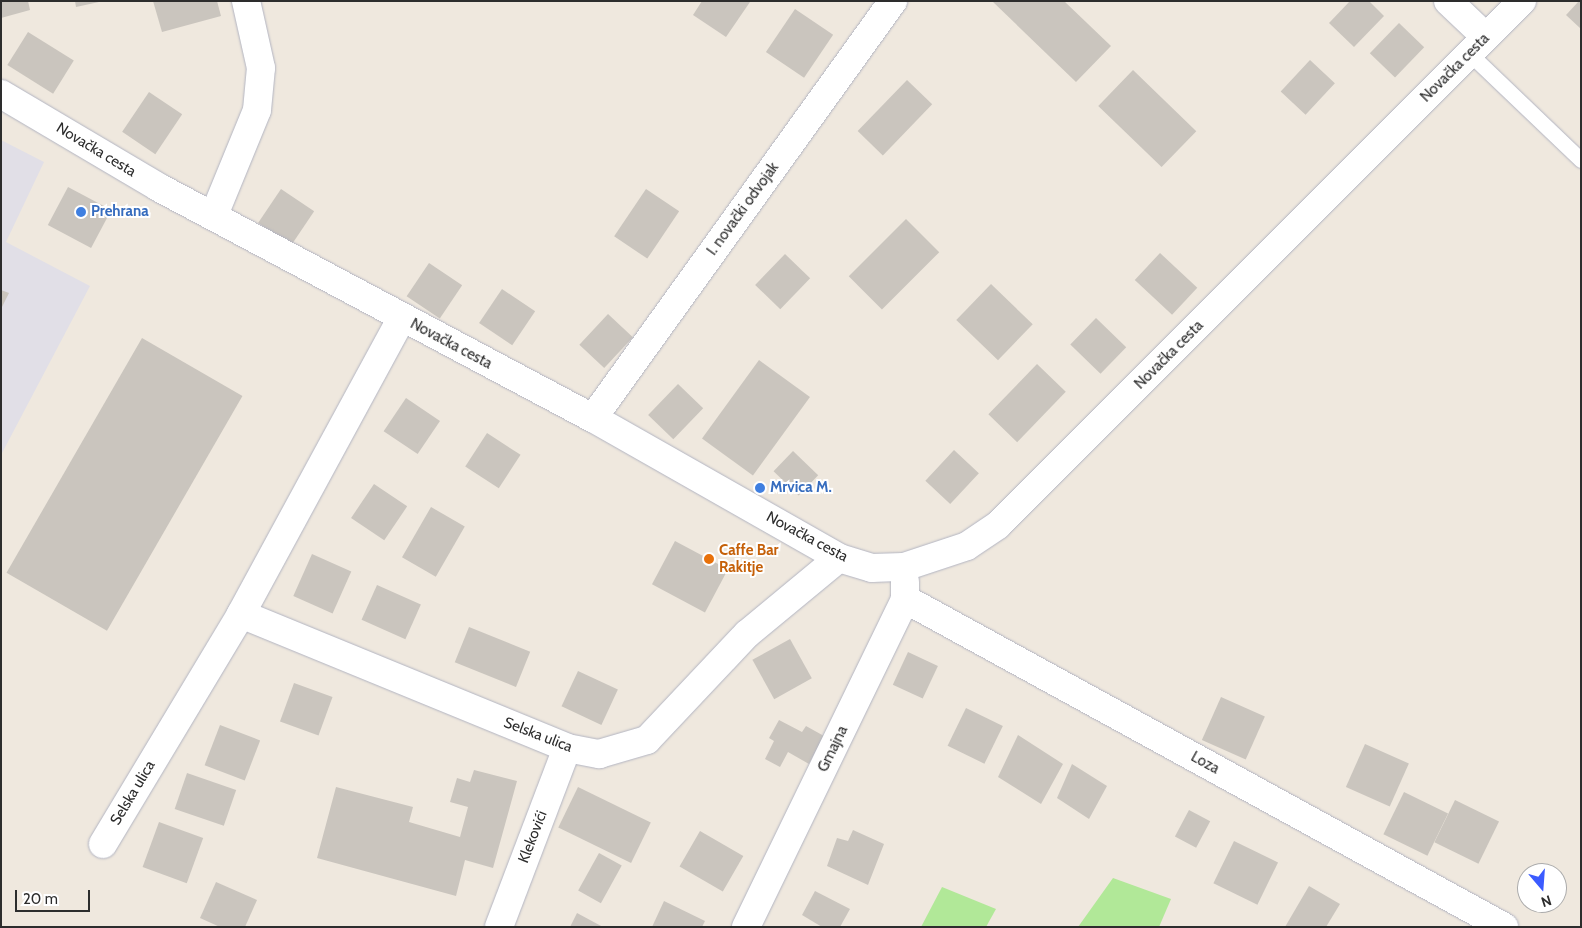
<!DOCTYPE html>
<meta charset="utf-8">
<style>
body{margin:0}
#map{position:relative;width:1582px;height:928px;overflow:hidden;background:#efe8de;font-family:Cabin,sans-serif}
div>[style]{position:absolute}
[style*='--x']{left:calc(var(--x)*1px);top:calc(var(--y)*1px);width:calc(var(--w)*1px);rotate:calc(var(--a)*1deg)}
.industrial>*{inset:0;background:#e1dfe7}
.green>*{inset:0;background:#b1e898}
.building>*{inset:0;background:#cac5be;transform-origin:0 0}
.roads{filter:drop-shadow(0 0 1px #b2b4c1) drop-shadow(0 0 1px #b2b4c1)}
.lane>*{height:15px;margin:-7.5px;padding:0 7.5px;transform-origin:7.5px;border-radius:7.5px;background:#fff}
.street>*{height:28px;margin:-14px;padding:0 14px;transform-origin:14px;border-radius:14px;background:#fff}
.secondary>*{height:28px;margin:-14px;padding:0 14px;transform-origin:14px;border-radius:14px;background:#fff}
.dots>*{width:14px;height:14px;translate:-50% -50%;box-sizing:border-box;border:2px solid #fff;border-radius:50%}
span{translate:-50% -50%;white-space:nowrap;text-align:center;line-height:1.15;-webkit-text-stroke:4px #fff;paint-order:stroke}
.street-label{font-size:15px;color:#2d2d2d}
.shop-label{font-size:15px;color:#366cbe;font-weight:700}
.left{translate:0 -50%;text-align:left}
.food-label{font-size:15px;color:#c56008;font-weight:700}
.frame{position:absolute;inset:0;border:2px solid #2d2d2d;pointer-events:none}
.north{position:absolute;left:1517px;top:863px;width:50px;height:50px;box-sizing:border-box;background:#fff;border:1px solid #ababab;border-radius:50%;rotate:162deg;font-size:14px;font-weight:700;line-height:20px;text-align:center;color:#2d2d2d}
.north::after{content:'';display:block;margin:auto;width:18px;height:22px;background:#3b5bff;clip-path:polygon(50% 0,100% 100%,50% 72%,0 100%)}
.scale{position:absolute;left:15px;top:890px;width:75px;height:22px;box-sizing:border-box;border:2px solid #2d2d2d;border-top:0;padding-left:6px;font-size:15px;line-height:18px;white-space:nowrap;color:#2d2d2d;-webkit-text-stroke:4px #fff;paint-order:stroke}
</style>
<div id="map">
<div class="industrial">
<div style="clip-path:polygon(1px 140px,44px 162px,6px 242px,90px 286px,1px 455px)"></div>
</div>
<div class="green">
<div style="clip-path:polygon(1113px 878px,1171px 899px,1159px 927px,1078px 927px)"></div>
<div style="clip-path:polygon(942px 887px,996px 909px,986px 927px,921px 927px)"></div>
</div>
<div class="building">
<div style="clip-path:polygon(1px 1px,28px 1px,30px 10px,1px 18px)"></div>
<div style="clip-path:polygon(75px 1px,99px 1px,99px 2px,76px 7px)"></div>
<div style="clip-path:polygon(153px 1px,217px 1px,221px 16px,162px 32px)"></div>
<div style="clip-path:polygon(702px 1px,749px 1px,750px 2px,726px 37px,693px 15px)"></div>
<div style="clip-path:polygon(992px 1px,1064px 1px,1111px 46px,1076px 82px)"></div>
<div style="clip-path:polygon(1350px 1px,1369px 1px,1384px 16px,1354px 47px,1329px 23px)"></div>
<div style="clip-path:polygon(1579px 1px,1581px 1px,1581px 29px,1566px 15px)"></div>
<div style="left:795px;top:9px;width:46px;height:52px;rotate:34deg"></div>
<div style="left:1399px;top:23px;width:35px;height:42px;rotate:44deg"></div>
<div style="left:28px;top:32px;width:54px;height:39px;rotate:32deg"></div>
<div style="left:1310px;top:60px;width:34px;height:43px;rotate:43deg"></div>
<div style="left:1133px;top:70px;width:88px;height:50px;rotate:44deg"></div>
<div style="left:907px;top:80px;width:35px;height:71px;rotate:44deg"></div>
<div style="left:149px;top:92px;width:40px;height:48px;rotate:34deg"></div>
<div style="left:68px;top:187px;width:49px;height:43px;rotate:28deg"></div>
<div style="left:281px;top:189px;width:40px;height:41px;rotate:34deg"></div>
<div style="left:646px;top:189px;width:40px;height:57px;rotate:34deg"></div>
<div style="left:906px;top:219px;width:47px;height:81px;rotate:45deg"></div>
<div style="left:1160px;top:253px;width:51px;height:37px;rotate:43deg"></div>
<div style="left:785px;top:254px;width:35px;height:43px;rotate:44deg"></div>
<div style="left:429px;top:263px;width:40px;height:40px;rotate:34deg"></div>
<div style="left:991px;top:284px;width:58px;height:50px;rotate:44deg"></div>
<div style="left:502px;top:289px;width:40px;height:41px;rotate:34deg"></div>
<div style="clip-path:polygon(1px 290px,9px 293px,1px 309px)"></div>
<div style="left:608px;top:314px;width:34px;height:42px;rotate:43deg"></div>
<div style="left:1096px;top:318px;width:42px;height:37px;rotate:44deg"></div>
<div style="left:142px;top:338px;width:116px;height:271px;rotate:30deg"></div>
<div style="left:759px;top:360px;width:63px;height:97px;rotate:36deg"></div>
<div style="left:1037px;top:364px;width:40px;height:70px;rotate:44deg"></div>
<div style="left:678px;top:384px;width:35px;height:43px;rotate:44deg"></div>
<div style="left:406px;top:398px;width:41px;height:40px;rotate:34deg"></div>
<div style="left:487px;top:433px;width:40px;height:40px;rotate:33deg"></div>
<div style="left:954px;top:450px;width:34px;height:42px;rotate:43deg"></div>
<div style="left:793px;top:451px;width:35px;height:28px;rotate:44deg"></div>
<div style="left:374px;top:484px;width:40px;height:41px;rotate:34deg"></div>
<div style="left:431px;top:507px;width:39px;height:58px;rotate:30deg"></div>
<div style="left:675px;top:541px;width:60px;height:49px;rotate:28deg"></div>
<div style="left:312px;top:554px;width:43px;height:46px;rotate:24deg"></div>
<div style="left:377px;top:585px;width:48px;height:38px;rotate:24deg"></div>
<div style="left:469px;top:627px;width:66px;height:38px;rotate:22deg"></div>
<div style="left:790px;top:639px;width:45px;height:43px;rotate:61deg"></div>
<div style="left:908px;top:652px;width:33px;height:36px;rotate:25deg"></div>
<div style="left:578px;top:671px;width:44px;height:39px;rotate:25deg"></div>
<div style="left:294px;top:683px;width:41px;height:41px;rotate:20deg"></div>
<div style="left:1221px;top:697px;width:48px;height:47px;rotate:24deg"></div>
<div style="left:966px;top:708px;width:41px;height:42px;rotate:26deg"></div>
<div style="clip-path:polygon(779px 720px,802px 732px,806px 726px,824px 736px,809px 764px,788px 752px,780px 767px,765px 759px,774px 741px,769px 738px)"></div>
<div style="left:220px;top:725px;width:43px;height:43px;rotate:21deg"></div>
<div style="clip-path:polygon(1018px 735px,1063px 764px,1041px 804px,998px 777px)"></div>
<div style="left:1365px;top:744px;width:48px;height:47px;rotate:24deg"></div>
<div style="clip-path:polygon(1072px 764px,1107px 786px,1089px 819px,1057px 798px)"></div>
<div style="clip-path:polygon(474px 770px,517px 781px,493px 868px,465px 860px,456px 896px,317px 858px,336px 787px,413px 807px,409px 822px,460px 837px,468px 807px,450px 802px,457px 778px,470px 782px)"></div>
<div style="left:187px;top:773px;width:52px;height:38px;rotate:19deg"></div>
<div style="left:578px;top:787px;width:81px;height:45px;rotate:26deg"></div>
<div style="left:1404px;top:792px;width:49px;height:47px;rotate:26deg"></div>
<div style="left:1455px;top:800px;width:49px;height:47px;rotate:26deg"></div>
<div style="left:1189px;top:810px;width:24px;height:30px;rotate:28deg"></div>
<div style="left:159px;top:822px;width:47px;height:48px;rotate:20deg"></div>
<div style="clip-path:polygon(853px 830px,884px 844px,868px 885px,827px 866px,837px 838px,848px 841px)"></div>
<div style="left:700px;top:831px;width:50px;height:41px;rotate:30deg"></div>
<div style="left:1234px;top:841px;width:49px;height:47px;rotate:26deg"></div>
<div style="left:599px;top:853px;width:26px;height:43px;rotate:29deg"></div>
<div style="clip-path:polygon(216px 882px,257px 900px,245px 927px,220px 927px,200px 918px)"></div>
<div style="clip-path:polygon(1309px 886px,1340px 904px,1326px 927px,1285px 927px)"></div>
<div style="clip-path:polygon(815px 891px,850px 909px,840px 927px,822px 927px,802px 915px)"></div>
<div style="clip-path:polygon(664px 901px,705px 921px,702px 927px,652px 927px)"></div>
<div style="clip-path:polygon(577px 913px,603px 927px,570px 927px)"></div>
</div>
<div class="roads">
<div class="lane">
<div style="--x:1469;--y:53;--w:155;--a:43.7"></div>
</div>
<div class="street">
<div style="--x:1448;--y:1;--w:52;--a:43.5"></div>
<div style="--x:214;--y:215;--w:113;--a:-67.7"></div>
<div style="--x:257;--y:110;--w:42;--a:-84.6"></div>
<div style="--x:261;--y:68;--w:69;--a:-102.6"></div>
<div style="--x:593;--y:418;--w:514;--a:-54.27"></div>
<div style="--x:905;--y:599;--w:683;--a:28.7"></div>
<div style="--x:241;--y:614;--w:352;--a:22.3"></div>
<div style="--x:567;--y:748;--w:33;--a:11"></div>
<div style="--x:599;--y:754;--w:50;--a:-16.3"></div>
<div style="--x:647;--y:740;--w:146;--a:-46.7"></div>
<div style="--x:747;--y:634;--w:119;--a:-39.6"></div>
<div style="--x:103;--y:844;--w:268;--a:-59"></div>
<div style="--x:241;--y:614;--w:337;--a:-61.5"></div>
<div style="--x:499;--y:927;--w:191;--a:-69.2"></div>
<div style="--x:746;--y:927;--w:365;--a:-64.1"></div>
<div style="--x:905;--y:599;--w:17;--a:-90"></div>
</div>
<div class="secondary">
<div style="--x:1;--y:94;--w:182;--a:30.6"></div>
<div style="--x:158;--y:187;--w:493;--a:28"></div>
<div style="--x:593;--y:418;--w:283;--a:29.6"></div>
<div style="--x:839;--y:558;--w:34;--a:17"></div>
<div style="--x:872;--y:568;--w:32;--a:-2"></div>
<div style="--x:904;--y:567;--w:66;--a:-18.4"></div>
<div style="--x:967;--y:546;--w:37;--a:-34"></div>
<div style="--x:998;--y:525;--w:741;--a:-45"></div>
</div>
</div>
<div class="dots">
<div style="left:81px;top:212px;background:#3f7fe0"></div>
<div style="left:760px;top:488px;background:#3f7fe0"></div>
<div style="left:709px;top:559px;background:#e8710a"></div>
</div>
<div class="street-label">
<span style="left:1455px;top:68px;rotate:-45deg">Novačka cesta</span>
<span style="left:96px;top:150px;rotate:31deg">Novačka cesta</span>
<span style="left:743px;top:209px;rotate:-54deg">I. novački odvojak</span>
<span style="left:451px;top:344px;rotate:28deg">Novačka cesta</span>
<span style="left:1169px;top:355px;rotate:-45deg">Novačka cesta</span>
<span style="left:807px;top:537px;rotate:28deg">Novačka cesta</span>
<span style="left:538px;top:735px;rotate:21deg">Selska ulica</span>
<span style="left:833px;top:749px;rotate:-64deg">Gmajna</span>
<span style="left:1205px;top:763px;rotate:29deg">Loza</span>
<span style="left:133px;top:793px;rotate:-59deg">Selska ulica</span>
<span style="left:533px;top:837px;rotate:-69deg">Klekovići</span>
</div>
<div class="shop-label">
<span class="left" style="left:91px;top:212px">Prehrana</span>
<span class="left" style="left:770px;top:488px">Mrvica M.</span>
</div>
<div class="food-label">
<span class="left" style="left:719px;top:559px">Caffe Bar<br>Rakitje</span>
</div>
<div class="frame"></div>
<div class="north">N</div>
<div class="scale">20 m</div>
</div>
